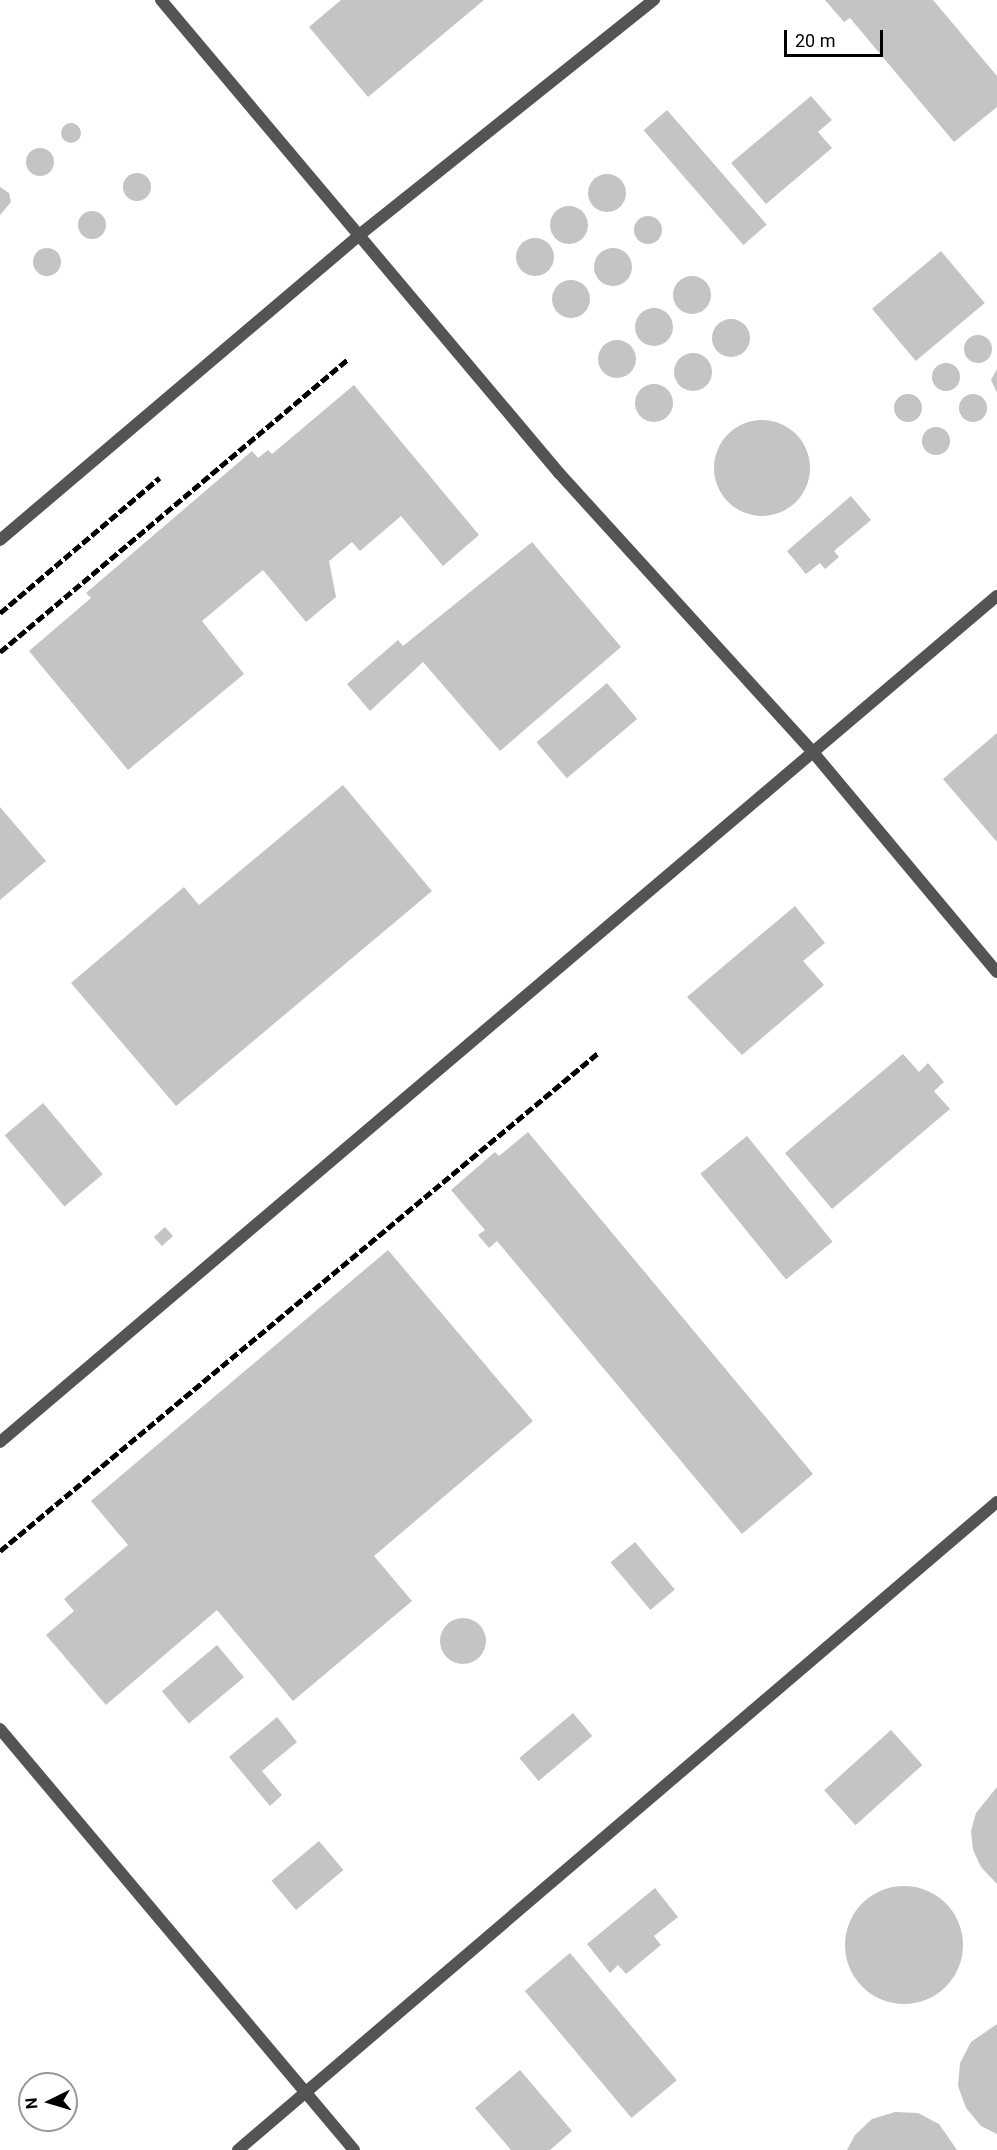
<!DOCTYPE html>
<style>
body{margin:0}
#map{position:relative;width:997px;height:2150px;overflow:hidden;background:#fff;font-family:Roboto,sans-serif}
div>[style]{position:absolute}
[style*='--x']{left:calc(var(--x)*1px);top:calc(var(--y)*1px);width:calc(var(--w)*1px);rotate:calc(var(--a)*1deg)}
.building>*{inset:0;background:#c4c4c4;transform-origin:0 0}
.round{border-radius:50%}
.service>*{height:12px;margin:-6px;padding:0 6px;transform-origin:6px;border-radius:6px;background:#545454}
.rail>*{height:4.5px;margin-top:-2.25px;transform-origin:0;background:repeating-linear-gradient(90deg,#000 0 9px,transparent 0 12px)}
span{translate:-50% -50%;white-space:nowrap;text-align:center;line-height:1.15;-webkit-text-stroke:4.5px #fff;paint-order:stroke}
.north{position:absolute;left:18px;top:2072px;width:60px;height:60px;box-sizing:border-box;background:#fff;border:2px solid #999;border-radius:50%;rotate:265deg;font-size:16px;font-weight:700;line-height:24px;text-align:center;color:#000}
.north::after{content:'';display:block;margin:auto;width:21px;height:27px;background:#000;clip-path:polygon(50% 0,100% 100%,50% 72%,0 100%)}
.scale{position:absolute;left:784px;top:30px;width:99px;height:27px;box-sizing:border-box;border:3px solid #000;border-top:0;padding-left:8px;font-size:18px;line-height:21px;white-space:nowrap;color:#000;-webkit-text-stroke:4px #fff;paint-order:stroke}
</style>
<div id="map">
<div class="building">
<div style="clip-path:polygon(341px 0,484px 0,368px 97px,309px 27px)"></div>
<div style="clip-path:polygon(825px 0,933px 0,997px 76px,997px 107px,954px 142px,850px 18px,844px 22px)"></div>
<div style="clip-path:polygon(811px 96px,832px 120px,818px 132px,832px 148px,766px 204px,731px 163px)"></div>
<div style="left:667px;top:110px;width:152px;height:31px;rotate:49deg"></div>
<div class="round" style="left:61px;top:123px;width:20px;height:20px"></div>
<div class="round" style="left:26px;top:148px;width:28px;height:28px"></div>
<div class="round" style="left:123px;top:173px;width:28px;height:28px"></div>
<div class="round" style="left:588px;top:174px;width:38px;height:38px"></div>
<div style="clip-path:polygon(0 187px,9px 193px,11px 202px,0 215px)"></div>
<div class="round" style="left:550px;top:206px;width:38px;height:38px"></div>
<div class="round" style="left:78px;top:211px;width:28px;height:28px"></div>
<div class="round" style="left:634px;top:216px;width:28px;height:28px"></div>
<div class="round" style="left:516px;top:238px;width:38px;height:38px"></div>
<div class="round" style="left:33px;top:248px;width:28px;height:28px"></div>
<div class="round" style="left:594px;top:248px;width:38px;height:38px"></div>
<div style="left:941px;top:251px;width:68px;height:90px;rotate:50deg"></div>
<div class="round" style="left:673px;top:276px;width:38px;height:38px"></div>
<div class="round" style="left:552px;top:280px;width:38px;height:38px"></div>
<div class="round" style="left:635px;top:308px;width:38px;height:38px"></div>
<div class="round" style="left:712px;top:319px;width:38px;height:38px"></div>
<div class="round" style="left:964px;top:335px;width:28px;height:28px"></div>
<div class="round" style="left:598px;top:340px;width:38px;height:38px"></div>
<div class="round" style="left:674px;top:353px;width:38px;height:38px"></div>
<div class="round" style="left:932px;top:363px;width:28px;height:28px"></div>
<div style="clip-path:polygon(997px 369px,997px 393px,991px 380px)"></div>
<div class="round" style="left:635px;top:384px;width:38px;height:38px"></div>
<div style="clip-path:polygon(354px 385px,479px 535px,443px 566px,401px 516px,360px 551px,352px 542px,329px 561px,336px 597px,306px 622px,263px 570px,202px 621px,244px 674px,128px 770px,29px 651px,91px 598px,86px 593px,252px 451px,258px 458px,268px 450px,272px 454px)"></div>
<div class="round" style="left:894px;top:394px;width:28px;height:28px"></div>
<div class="round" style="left:959px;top:394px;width:28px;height:28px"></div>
<div class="round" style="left:714px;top:420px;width:96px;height:96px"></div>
<div class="round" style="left:922px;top:427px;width:28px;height:28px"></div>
<div style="clip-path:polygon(851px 496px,871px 520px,834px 551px,839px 557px,825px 569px,820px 563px,806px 574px,787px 551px)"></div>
<div style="clip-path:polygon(532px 542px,621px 647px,500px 751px,423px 662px,370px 711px,347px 684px,398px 640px,403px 646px)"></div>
<div style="left:607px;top:683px;width:47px;height:92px;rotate:50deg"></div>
<div style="clip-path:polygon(997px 733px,997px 842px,943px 779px)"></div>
<div style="clip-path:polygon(343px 785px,432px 891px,176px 1106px,71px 983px,184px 887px,199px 905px)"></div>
<div style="clip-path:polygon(0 807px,46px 861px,0 900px)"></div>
<div style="clip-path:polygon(795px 906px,825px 943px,803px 961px,824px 985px,742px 1055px,687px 997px)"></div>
<div style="clip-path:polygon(903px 1054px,919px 1072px,928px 1063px,944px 1082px,934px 1091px,950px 1109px,832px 1209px,785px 1153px)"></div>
<div style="left:43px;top:1103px;width:93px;height:50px;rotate:50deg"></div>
<div style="clip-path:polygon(528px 1132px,813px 1474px,742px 1534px,497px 1241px,489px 1248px,478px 1235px,485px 1230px,451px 1190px,495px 1152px,499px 1156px)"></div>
<div style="left:747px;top:1136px;width:136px;height:60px;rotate:51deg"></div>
<div style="left:165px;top:1227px;width:12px;height:15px;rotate:48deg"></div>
<div style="clip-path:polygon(388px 1250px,533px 1421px,374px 1556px,412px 1601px,293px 1701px,217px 1610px,106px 1705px,46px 1635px,74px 1611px,64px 1599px,128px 1545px,91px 1501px)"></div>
<div style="left:635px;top:1542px;width:62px;height:32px;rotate:50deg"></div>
<div class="round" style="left:440px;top:1618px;width:46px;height:46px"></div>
<div style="left:217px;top:1645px;width:42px;height:72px;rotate:50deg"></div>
<div style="left:573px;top:1713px;width:30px;height:70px;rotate:50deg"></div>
<div style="clip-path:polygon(277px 1717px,297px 1742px,262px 1771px,282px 1795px,270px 1806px,229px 1757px)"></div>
<div style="left:891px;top:1730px;width:47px;height:90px;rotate:48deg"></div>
<div style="clip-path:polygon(997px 1787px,997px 1884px,981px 1867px,973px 1850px,971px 1831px,976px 1813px)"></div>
<div style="left:319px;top:1841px;width:38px;height:62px;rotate:50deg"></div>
<div class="round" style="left:845px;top:1886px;width:118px;height:118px"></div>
<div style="clip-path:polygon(655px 1888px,678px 1917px,654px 1936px,661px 1945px,626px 1974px,618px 1965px,610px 1973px,587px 1944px)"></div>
<div style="left:570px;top:1953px;width:166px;height:59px;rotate:50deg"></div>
<div style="clip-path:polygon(997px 2024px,997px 2134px,981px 2126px,966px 2108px,958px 2086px,960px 2063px,971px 2042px)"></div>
<div style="clip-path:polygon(520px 2070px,572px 2131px,550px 2150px,511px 2150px,475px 2108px)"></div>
<div style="clip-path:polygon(895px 2112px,918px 2113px,939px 2124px,957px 2150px,847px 2150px,855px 2135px,872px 2119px)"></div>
</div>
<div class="service">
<div style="--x:161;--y:0;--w:618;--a:49.92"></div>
<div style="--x:559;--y:473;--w:376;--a:47.7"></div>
<div style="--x:812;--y:751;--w:288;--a:50.1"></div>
<div style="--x:0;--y:540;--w:470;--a:-40.3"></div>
<div style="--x:358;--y:236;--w:379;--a:-38.6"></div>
<div style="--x:0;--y:1442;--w:1308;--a:-40.32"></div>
<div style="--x:0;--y:1729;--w:550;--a:49.94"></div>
<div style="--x:238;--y:2150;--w:998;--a:-40.49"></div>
</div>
<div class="rail">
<div style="--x:0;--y:613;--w:209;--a:-40.3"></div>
<div style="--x:0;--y:652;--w:455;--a:-40.1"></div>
<div style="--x:0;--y:1551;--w:778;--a:-39.79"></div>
</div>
<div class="north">N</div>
<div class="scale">20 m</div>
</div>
